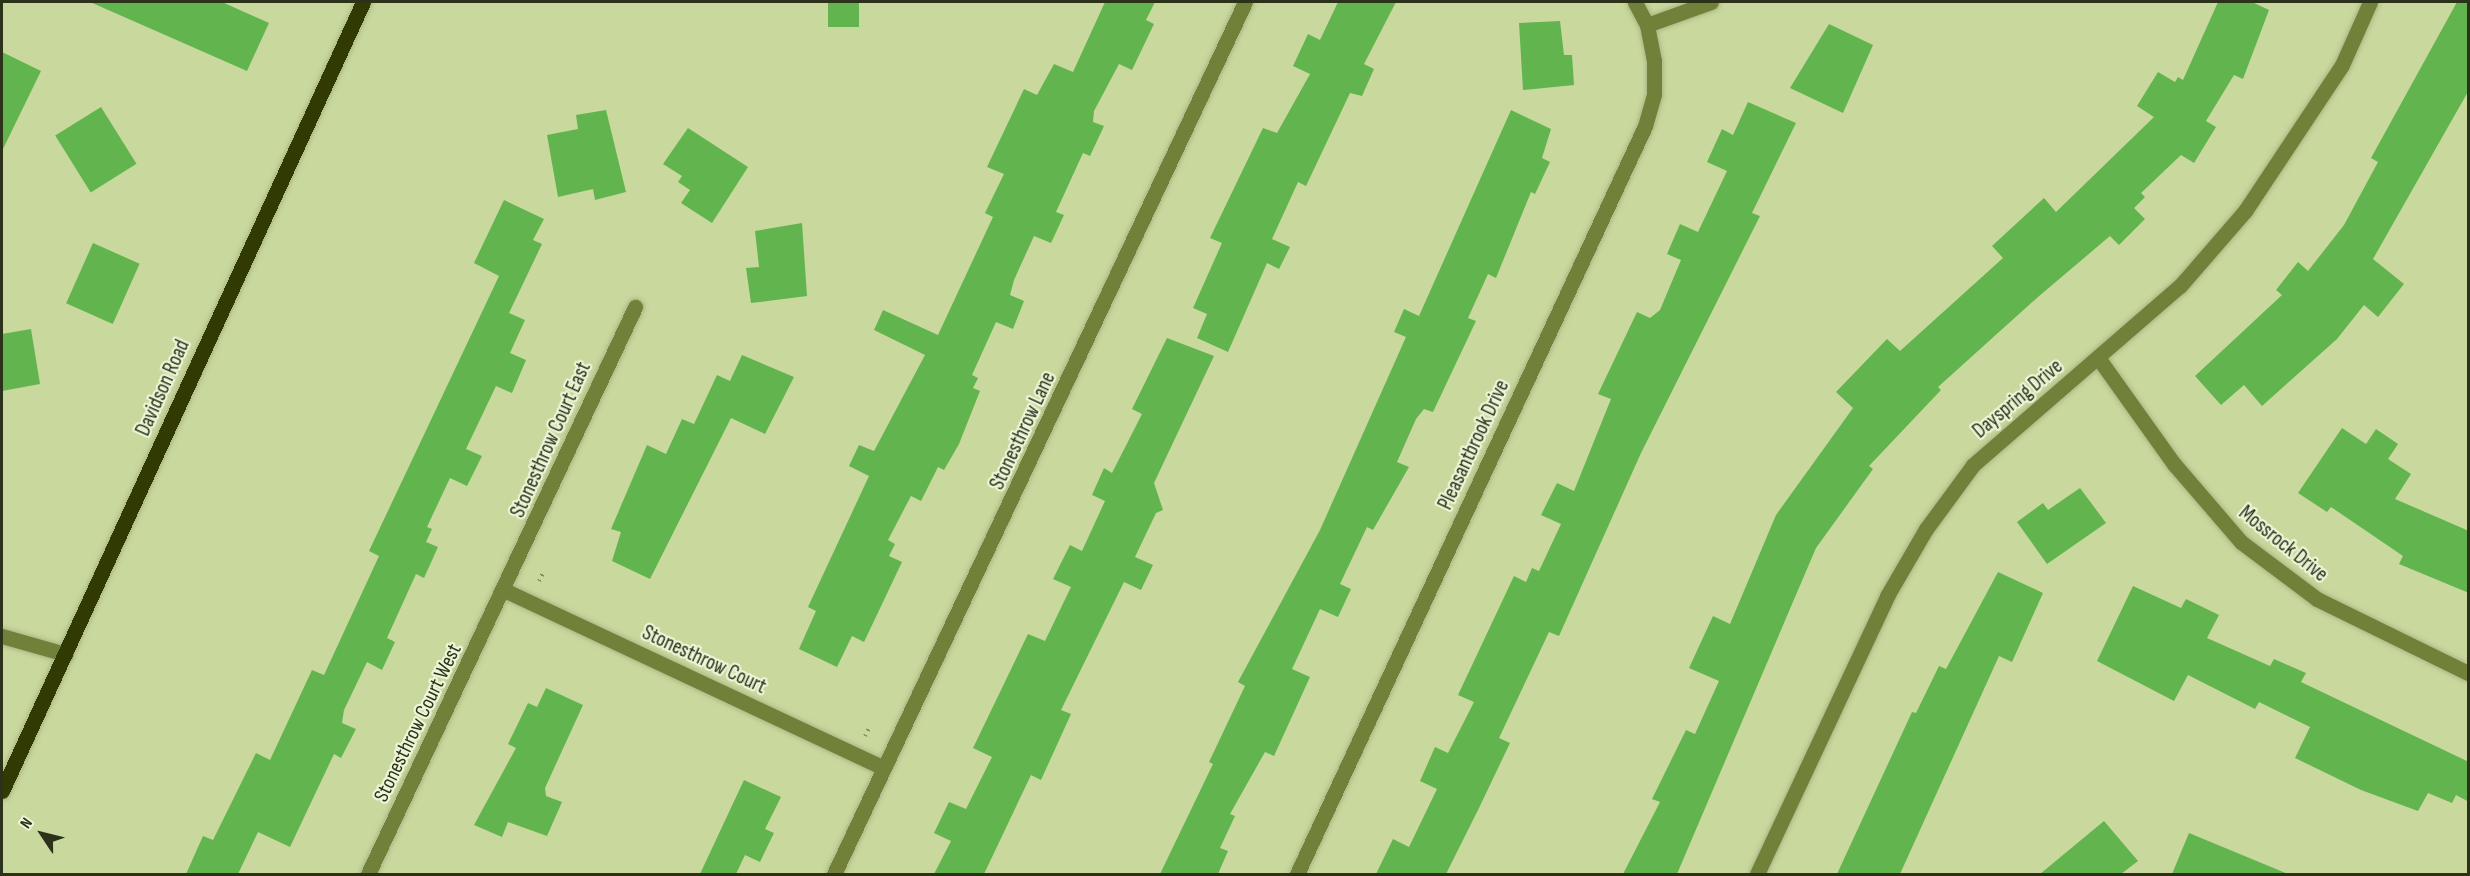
<!DOCTYPE html>
<style>
body{margin:0}
#map{position:relative;width:2470px;height:876px;overflow:hidden;background:#c9d89d;font-family:"Sofia Sans Condensed",sans-serif}
div>[style]{position:absolute}
[style*='--x']{left:calc(var(--x)*1px);top:calc(var(--y)*1px);width:calc(var(--w)*1px);rotate:calc(var(--a)*1deg)}
.building>*{inset:0;background:#62b54e;transform-origin:0 0}
.path>*{height:4px;margin-top:-2px;transform-origin:0;background:repeating-linear-gradient(90deg,#828c62 0 1.5px,transparent 0 6px)}
.roads{filter:drop-shadow(0 0 2px #aab783) drop-shadow(0 0 2px #aab783)}
.minor>*{height:15px;margin:-7.5px;padding:0 7.5px;transform-origin:7.5px;border-radius:7.5px;background:#728139}
.major>*{height:15px;margin:-7.5px;padding:0 7.5px;transform-origin:7.5px;border-radius:7.5px;background:#303a02}
span{translate:-50% -50%;white-space:nowrap;text-align:center;line-height:1.15;-webkit-text-stroke:4.5px #ecf5d7;paint-order:stroke}
.street-label{font-size:21px;color:#2c311a}
.frame{position:absolute;inset:0;border:3px solid #2c311a;pointer-events:none}
.north{position:absolute;left:12px;top:804px;width:60px;height:60px;-webkit-text-stroke:4px #ecf5d7;paint-order:stroke;rotate:305deg;font-size:16px;font-weight:700;line-height:24px;text-align:center;color:#2c311a}
.north::after{content:'';display:block;margin:auto;width:21px;height:27px;background:#2c311a;clip-path:polygon(50% 0,100% 100%,50% 72%,0 100%)}
</style>
<div id="map">
<div class="building">
<div style="clip-path:polygon(90px 2px,222px 2px,269px 23px,247px 71px)"></div>
<div style="left:828px;top:2px;width:31px;height:25px"></div>
<div style="clip-path:polygon(1105px 2px,1155px 2px,1146px 20px,1154px 24px,1132px 70px,1119px 64px,1094px 111px,1093px 122px,1104px 126px,1090px 156px,1083px 153px,1056px 212px,1064px 215px,1051px 243px,1034px 236px,1014px 280px,1010px 295px,1024px 301px,1013px 329px,996px 322px,972px 375px,978px 378px,973px 388px,980px 391px,959px 444px,944px 470px,938px 467px,921px 501px,911px 496px,888px 540px,895px 544px,889px 556px,902px 562px,864px 642px,852px 636px,837px 667px,799px 649px,816px 611px,808px 607px,869px 476px,849px 466px,859px 445px,874px 451px,925px 355px,874px 330px,883px 310px,938px 335px,993px 217px,985px 213px,1004px 174px,987px 167px,1024px 89px,1037px 95px,1054px 64px,1073px 72px)"></div>
<div style="clip-path:polygon(1338px 2px,1396px 2px,1364px 64px,1374px 69px,1362px 96px,1350px 93px,1306px 186px,1298px 182px,1272px 239px,1290px 247px,1279px 269px,1267px 263px,1228px 352px,1197px 338px,1207px 314px,1193px 308px,1222px 243px,1210px 238px,1263px 128px,1277px 133px,1310px 74px,1293px 66px,1308px 34px,1320px 40px)"></div>
<div style="clip-path:polygon(2218px 2px,2252px 2px,2269px 10px,2243px 79px,2234px 75px,2206px 121px,2216px 127px,2194px 163px,2181px 155px,2141px 193px,2145px 197px,2134px 208px,2145px 219px,2119px 245px,2110px 236px,2038px 297px,1938px 387px,1941px 390px,1869px 466px,1873px 469px,1816px 548px,1677px 874px,1623px 874px,1660px 802px,1652px 799px,1686px 730px,1695px 734px,1719px 681px,1689px 668px,1713px 616px,1730px 624px,1776px 515px,1853px 408px,1836px 392px,1887px 339px,1900px 351px,2003px 258px,1992px 246px,2044px 198px,2056px 212px,2154px 117px,2137px 106px,2158px 72px,2175px 82px,2178px 77px,2183px 80px)"></div>
<div style="clip-path:polygon(2457px 2px,2469px 2px,2469px 90px,2373px 259px,2404px 284px,2378px 317px,2364px 305px,2337px 339px,2262px 406px,2244px 385px,2221px 405px,2195px 376px,2282px 295px,2276px 290px,2298px 262px,2308px 271px,2344px 225px,2378px 162px,2371px 158px)"></div>
<div style="clip-path:polygon(1560px 21px,1564px 55px,1572px 55px,1574px 85px,1523px 90px,1519px 23px)"></div>
<div style="clip-path:polygon(1829px 24px,1873px 45px,1843px 113px,1790px 88px)"></div>
<div style="clip-path:polygon(2px 52px,41px 71px,2px 151px)"></div>
<div style="clip-path:polygon(1748px 102px,1796px 123px,1752px 213px,1760px 216px,1641px 453px,1559px 636px,1549px 632px,1499px 738px,1510px 743px,1479px 808px,1446px 874px,1376px 874px,1393px 839px,1409px 847px,1437px 789px,1420px 781px,1435px 747px,1448px 753px,1474px 702px,1458px 695px,1514px 576px,1526px 582px,1532px 568px,1539px 571px,1561px 524px,1541px 515px,1557px 483px,1574px 491px,1611px 399px,1598px 394px,1637px 312px,1650px 318px,1660px 310px,1681px 260px,1667px 254px,1680px 224px,1698px 232px,1727px 171px,1707px 162px,1722px 129px,1733px 135px)"></div>
<div style="left:101px;top:107px;width:67px;height:54px;rotate:58deg"></div>
<div style="clip-path:polygon(606px 110px,626px 192px,595px 200px,593px 189px,558px 197px,547px 135px,578px 129px,576px 115px)"></div>
<div style="clip-path:polygon(1511px 110px,1551px 129px,1542px 158px,1550px 162px,1535px 194px,1531px 192px,1496px 278px,1488px 274px,1468px 318px,1476px 321px,1433px 412px,1424px 409px,1416px 419px,1397px 462px,1409px 467px,1373px 530px,1367px 527px,1340px 584px,1351px 589px,1338px 617px,1320px 609px,1292px 669px,1310px 677px,1274px 756px,1265px 752px,1230px 814px,1235px 816px,1220px 848px,1228px 851px,1218px 874px,1160px 874px,1213px 764px,1209px 762px,1245px 686px,1238px 682px,1320px 530px,1406px 337px,1394px 332px,1404px 309px,1419px 316px)"></div>
<div style="clip-path:polygon(688px 128px,748px 167px,712px 223px,681px 203px,690px 190px,678px 182px,682px 176px,663px 164px)"></div>
<div style="clip-path:polygon(504px 200px,544px 219px,533px 240px,542px 244px,509px 313px,525px 320px,510px 353px,526px 360px,512px 393px,496px 386px,466px 449px,482px 456px,467px 486px,450px 478px,427px 527px,432px 529px,426px 542px,438px 547px,424px 578px,416px 574px,387px 638px,395px 642px,382px 670px,367px 662px,344px 710px,342px 723px,356px 729px,341px 758px,334px 754px,290px 847px,258px 832px,238px 874px,186px 874px,203px 836px,213px 840px,256px 753px,270px 760px,312px 670px,324px 675px,379px 556px,369px 551px,499px 276px,474px 263px)"></div>
<div style="clip-path:polygon(802px 223px,807px 296px,751px 303px,746px 268px,759px 267px,755px 231px)"></div>
<div style="left:93px;top:243px;width:51px;height:66px;rotate:24deg"></div>
<div style="clip-path:polygon(31px 329px,40px 384px,2px 391px,2px 334px)"></div>
<div style="clip-path:polygon(1167px 338px,1214px 356px,1154px 483px,1163px 510px,1156px 513px,1135px 557px,1153px 565px,1141px 590px,1124px 582px,1061px 710px,1071px 714px,1041px 780px,1031px 775px,984px 874px,934px 874px,951px 841px,934px 833px,949px 802px,966px 809px,992px 757px,973px 748px,1028px 634px,1045px 641px,1071px 587px,1053px 579px,1070px 545px,1082px 551px,1105px 501px,1092px 495px,1104px 468px,1112px 473px,1142px 414px,1132px 409px)"></div>
<div style="clip-path:polygon(742px 355px,794px 377px,765px 434px,731px 418px,650px 579px,612px 561px,621px 532px,611px 529px,647px 445px,666px 454px,682px 419px,694px 424px,717px 375px,730px 381px)"></div>
<div style="clip-path:polygon(2342px 428px,2366px 444px,2376px 429px,2398px 444px,2388px 459px,2411px 474px,2395px 499px,2469px 531px,2469px 593px,2399px 564px,2403px 556px,2331px 507px,2327px 512px,2298px 493px)"></div>
<div style="clip-path:polygon(2080px 488px,2106px 523px,2047px 564px,2017px 522px,2043px 503px,2048px 510px)"></div>
<div style="clip-path:polygon(1998px 572px,2043px 593px,2012px 662px,1999px 656px,1900px 874px,1837px 874px,1912px 712px,1916px 713px,1939px 666px,1946px 669px)"></div>
<div style="clip-path:polygon(2133px 586px,2181px 608px,2186px 599px,2219px 615px,2207px 638px,2270px 666px,2274px 659px,2306px 673px,2301px 682px,2469px 762px,2469px 802px,2456px 795px,2452px 803px,2428px 793px,2418px 811px,2361px 790px,2295px 758px,2310px 727px,2259px 702px,2255px 709px,2188px 675px,2174px 701px,2097px 661px)"></div>
<div style="clip-path:polygon(546px 688px,583px 705px,545px 788px,546px 796px,562px 802px,547px 836px,508px 822px,502px 837px,474px 825px,516px 748px,508px 744px,528px 703px,537px 707px)"></div>
<div style="clip-path:polygon(744px 780px,781px 797px,765px 829px,774px 833px,760px 862px,745px 855px,736px 874px,700px 874px)"></div>
<div style="clip-path:polygon(2104px 821px,2138px 861px,2121px 874px,2040px 874px)"></div>
<div style="clip-path:polygon(2189px 833px,2288px 874px,2172px 874px)"></div>
</div>
<div class="path">
<div style="--x:539;--y:581;--w:9;--a:-63"></div>
<div style="--x:865;--y:736;--w:11;--a:-63"></div>
</div>
<div class="roads">
<div class="minor">
<div style="--x:1647;--y:25;--w:68;--a:-19.8"></div>
<div style="--x:2099;--y:359;--w:129;--a:54.5"></div>
<div style="--x:2174;--y:464;--w:103;--a:49.3"></div>
<div style="--x:2241;--y:542;--w:95;--a:36.9"></div>
<div style="--x:2317;--y:599;--w:168;--a:26.1"></div>
<div style="--x:506;--y:591;--w:416;--a:25.1"></div>
<div style="--x:2;--y:636;--w:66;--a:15.9"></div>
<div style="--x:368;--y:874;--w:627;--a:-64.78"></div>
<div style="--x:834;--y:874;--w:964;--a:-64.76"></div>
<div style="--x:1297;--y:874;--w:825;--a:-65.05"></div>
<div style="--x:1645;--y:126;--w:33;--a:-74"></div>
<div style="--x:1654;--y:94;--w:33;--a:-90"></div>
<div style="--x:1654;--y:61;--w:37;--a:-101"></div>
<div style="--x:1647;--y:25;--w:26;--a:-118"></div>
<div style="--x:1757;--y:874;--w:307;--a:-64.9"></div>
<div style="--x:1887;--y:596;--w:78;--a:-59.8"></div>
<div style="--x:1926;--y:529;--w:79;--a:-53.7"></div>
<div style="--x:1973;--y:465;--w:274;--a:-40.9"></div>
<div style="--x:2180;--y:286;--w:99;--a:-49.1"></div>
<div style="--x:2245;--y:211;--w:175;--a:-56.4"></div>
<div style="--x:2342;--y:65;--w:69;--a:-66"></div>
</div>
<div class="major">
<div style="--x:2;--y:791;--w:868;--a:-65.41"></div>
</div>
</div>
<div class="street-label">
<span style="left:163px;top:388px;rotate:-66deg">Davidson Road</span>
<span style="left:2018px;top:399px;rotate:-40deg">Dayspring Drive</span>
<span style="left:1023px;top:431px;rotate:-65deg">Stonesthrow Lane</span>
<span style="left:551px;top:440px;rotate:-66deg">Stonesthrow Court East</span>
<span style="left:1474px;top:445px;rotate:-65deg">Pleasantbrook Drive</span>
<span style="left:2283px;top:544px;rotate:39deg">Mossrock Drive</span>
<span style="left:704px;top:660px;rotate:25deg">Stonesthrow Court</span>
<span style="left:418px;top:723px;rotate:-64deg">Stonesthrow Court West</span>
</div>
<div class="frame"></div>
<div class="north">N</div>
</div>
